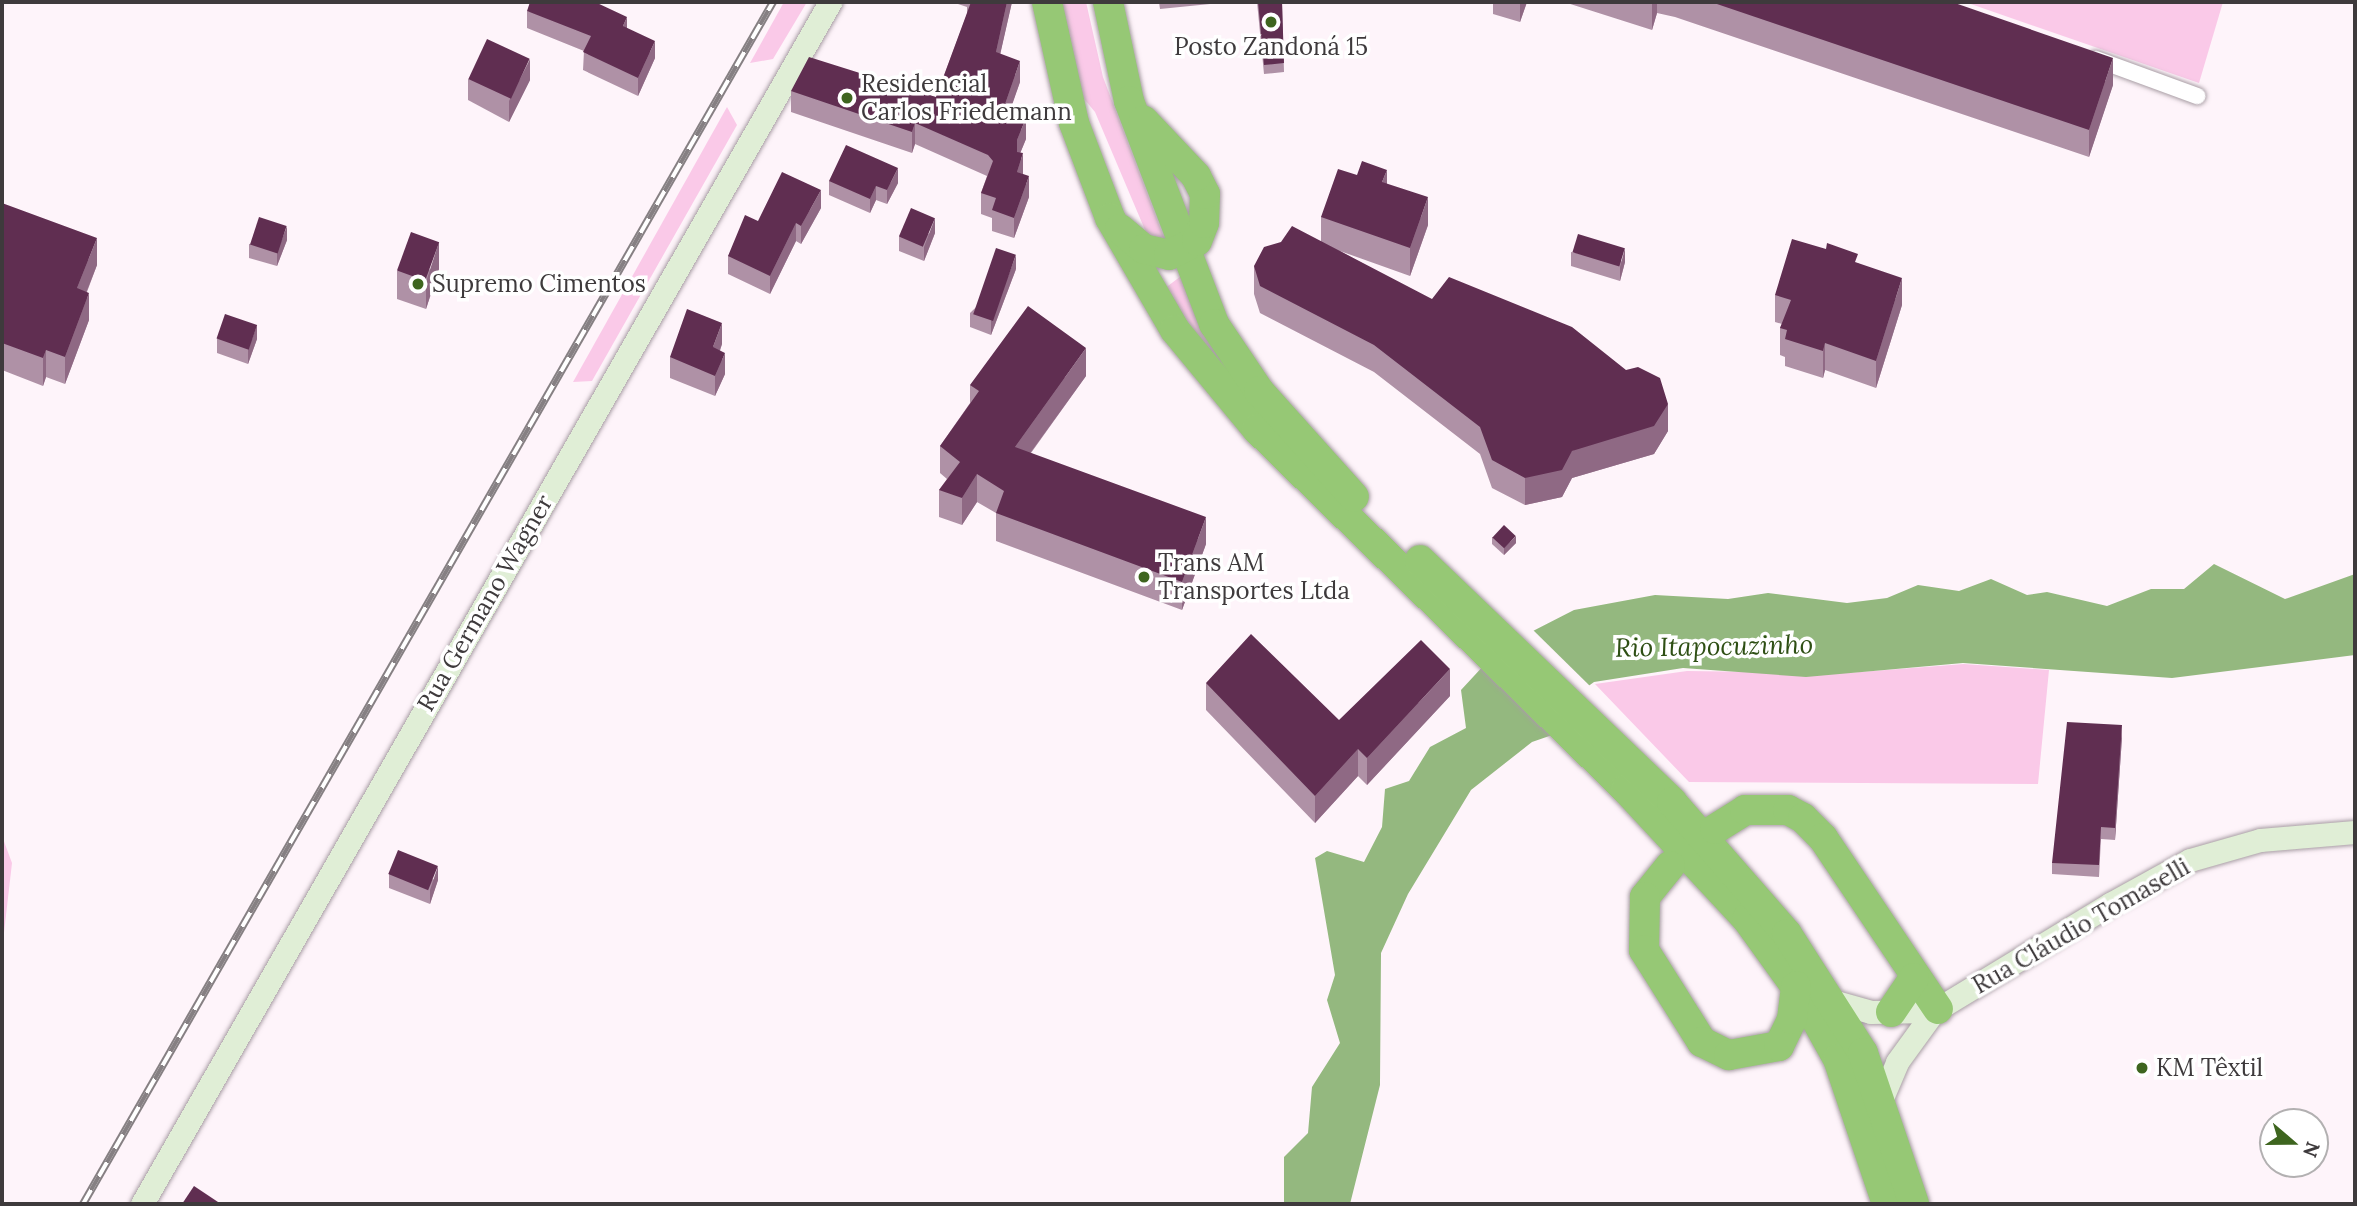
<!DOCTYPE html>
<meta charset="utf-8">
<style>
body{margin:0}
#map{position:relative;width:2357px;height:1206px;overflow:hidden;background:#fef4fa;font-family:Lora,serif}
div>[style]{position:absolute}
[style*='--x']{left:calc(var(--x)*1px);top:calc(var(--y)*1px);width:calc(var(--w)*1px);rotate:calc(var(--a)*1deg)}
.green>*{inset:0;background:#fac9e8}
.water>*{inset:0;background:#94b87f}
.pier>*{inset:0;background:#fef4fa}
.roads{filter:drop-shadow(0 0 2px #a99ea5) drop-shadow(0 0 2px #a99ea5)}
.street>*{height:16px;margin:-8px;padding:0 8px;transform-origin:8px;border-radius:8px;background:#fff}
.secondary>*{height:23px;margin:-11.5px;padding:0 11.5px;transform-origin:11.5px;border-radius:11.5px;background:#e0eed6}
.highway>*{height:30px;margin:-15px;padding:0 15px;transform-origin:15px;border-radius:15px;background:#96c875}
.rail>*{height:8px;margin-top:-4px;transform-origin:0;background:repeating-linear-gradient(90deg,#fff 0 16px,#868083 0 32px);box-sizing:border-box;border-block:2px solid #868083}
.wall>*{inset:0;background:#af91a6}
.shaded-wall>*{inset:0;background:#8f6984}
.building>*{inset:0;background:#602e51;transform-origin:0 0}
.dots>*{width:19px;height:19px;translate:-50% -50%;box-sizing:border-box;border:4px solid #fff;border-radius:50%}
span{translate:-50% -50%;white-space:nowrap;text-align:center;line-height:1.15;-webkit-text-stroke:7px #fff;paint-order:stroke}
.poi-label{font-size:24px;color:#3e3a3c}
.left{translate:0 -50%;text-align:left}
.street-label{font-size:24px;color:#3e3a3c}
.water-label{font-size:26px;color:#2e4f14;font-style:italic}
.frame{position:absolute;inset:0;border:4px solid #3e3a3c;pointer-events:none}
.north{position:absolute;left:2259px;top:1108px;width:70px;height:70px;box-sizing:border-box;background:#fff;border:2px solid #b2b0b1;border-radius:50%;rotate:110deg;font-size:19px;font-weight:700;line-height:28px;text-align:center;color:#3e3a3c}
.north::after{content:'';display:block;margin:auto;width:24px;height:32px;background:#3e651f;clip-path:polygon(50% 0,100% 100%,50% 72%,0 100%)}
</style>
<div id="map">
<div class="green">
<div style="clip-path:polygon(784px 2px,807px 2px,773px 59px,750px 63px)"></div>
<div style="clip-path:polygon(1061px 2px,1086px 2px,1103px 77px,1166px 243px,1148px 237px,1095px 112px,1080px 94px)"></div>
<div style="clip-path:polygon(1965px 2px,2223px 2px,2199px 83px)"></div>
<div style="clip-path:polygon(727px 107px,737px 125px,592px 381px,573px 382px)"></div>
<div style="clip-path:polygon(1181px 276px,1222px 362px,1246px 401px,1164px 289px)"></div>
<div style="clip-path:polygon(1964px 664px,2049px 670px,2038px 784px,1689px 782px,1595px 684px,1687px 671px,1847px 673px)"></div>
<div style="clip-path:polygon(2px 836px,12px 863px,2px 950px)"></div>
</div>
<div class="water">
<div style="clip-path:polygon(2214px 564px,2285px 599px,2355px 574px,2355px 655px,2172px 678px,1963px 663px,1806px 677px,1683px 668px,1594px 682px,1583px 690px,1531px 632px,1574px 610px,1655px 595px,1728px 599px,1768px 593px,1847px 603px,1887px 598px,1918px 585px,1959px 591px,1991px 579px,2027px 595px,2047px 592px,2107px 606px,2151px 589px,2184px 589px)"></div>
<div style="clip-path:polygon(1486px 663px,1558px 733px,1532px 742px,1471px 790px,1408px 894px,1381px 953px,1380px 1085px,1350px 1204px,1284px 1204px,1284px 1157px,1308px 1133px,1312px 1087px,1340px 1043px,1327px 1000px,1335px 975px,1315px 858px,1327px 851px,1364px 862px,1382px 827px,1385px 789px,1409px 781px,1430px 747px,1466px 728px,1461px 690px)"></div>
</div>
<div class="pier">
<div style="clip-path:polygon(1531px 628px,1592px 688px,1578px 711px,1506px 641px)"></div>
</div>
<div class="roads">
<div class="street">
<div style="--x:2096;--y:59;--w:108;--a:20.1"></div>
</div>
<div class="secondary">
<div style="--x:1836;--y:1002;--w:36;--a:16"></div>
<div style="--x:1871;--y:1012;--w:63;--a:-0.9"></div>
<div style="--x:1882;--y:1098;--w:39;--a:-67"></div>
<div style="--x:1897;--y:1062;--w:63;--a:-54"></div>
<div style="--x:1934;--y:1011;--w:206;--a:-31.3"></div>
<div style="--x:2110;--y:904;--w:91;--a:-28.8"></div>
<div style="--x:2190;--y:860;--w:73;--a:-15.9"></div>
<div style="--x:2260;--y:840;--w:95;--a:-4.8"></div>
<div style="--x:142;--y:1204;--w:1385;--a:-60.21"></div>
</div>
<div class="highway">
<div style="--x:1047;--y:2;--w:124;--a:77.4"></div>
<div style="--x:1074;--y:123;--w:102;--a:69.2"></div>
<div style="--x:1110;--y:218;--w:129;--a:59.9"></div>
<div style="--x:1175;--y:330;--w:129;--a:50.4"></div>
<div style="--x:1257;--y:429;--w:516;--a:44.29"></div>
<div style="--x:1626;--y:789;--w:178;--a:47.1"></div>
<div style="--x:1747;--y:919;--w:97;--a:54.2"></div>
<div style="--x:1804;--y:998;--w:70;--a:60.9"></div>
<div style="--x:1838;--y:1059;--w:153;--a:71.3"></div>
<div style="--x:1108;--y:2;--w:101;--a:78"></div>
<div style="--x:1129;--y:101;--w:239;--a:69.1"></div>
<div style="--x:1214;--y:324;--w:81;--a:56.1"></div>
<div style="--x:1259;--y:391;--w:142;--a:48.1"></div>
<div style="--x:1120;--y:229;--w:31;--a:40"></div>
<div style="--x:1144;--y:249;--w:26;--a:13"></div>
<div style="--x:1169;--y:255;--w:31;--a:-27"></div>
<div style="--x:1197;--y:241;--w:19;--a:-69"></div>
<div style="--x:1204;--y:223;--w:29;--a:-88"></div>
<div style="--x:1205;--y:194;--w:20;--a:-117"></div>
<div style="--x:1196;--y:176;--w:76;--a:-133.4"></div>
<div style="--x:1420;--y:560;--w:349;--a:43.8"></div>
<div style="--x:1672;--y:802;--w:175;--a:48.9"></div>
<div style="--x:1787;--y:934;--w:141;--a:57.4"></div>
<div style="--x:1863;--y:1053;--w:159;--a:71.3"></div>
<div style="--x:1715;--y:829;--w:36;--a:-32"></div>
<div style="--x:1745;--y:810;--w:43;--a:0"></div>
<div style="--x:1788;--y:810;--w:17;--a:28"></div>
<div style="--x:1803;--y:818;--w:28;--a:45"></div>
<div style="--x:1823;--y:838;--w:206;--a:56.1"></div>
<div style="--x:1670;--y:866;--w:40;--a:129"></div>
<div style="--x:1645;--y:897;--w:53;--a:91.1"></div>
<div style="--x:1644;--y:950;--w:109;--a:57.8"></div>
<div style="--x:1702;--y:1042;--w:30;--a:26"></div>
<div style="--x:1729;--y:1055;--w:51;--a:-10.2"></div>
<div style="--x:1779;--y:1046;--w:30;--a:-64"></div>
<div style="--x:1792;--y:1019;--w:33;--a:-83"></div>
<div style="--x:1891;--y:1012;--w:41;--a:-55.9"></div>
</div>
</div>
<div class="rail">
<div style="--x:83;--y:1204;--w:1386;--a:-60.14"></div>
</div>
<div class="wall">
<div style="clip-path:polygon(952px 2px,1012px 2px,1000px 54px,1020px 82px,1009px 112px,1026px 139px,1020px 153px,1023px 174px,1029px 197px,1014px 238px,992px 231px,992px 218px,981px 214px,981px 193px,987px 176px,915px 144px,912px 153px,791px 112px,791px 91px,936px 97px,967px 14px,967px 7px)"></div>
<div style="clip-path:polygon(1159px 2px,1230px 2px,1160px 9px)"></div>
<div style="clip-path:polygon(1257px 2px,1282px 2px,1284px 72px,1264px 74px)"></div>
<div style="clip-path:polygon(1493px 2px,1527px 2px,1520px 22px,1493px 14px)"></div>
<div style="clip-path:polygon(1564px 2px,1952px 2px,2113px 85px,2089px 157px,1675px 17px,1657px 13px,1652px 30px)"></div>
<div style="clip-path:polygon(527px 11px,627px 28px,655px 58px,638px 96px,583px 70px,584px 51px,527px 28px)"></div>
<div style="clip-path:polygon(468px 79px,530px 80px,509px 122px,468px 100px)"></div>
<div style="clip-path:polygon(1357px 175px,1387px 184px,1428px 225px,1410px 276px,1340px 251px,1668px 431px,1654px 454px,1572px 478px,1562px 497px,1525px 505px,1492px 488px,1480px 454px,1374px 372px,1260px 313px,1254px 294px,1254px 266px,1321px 241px,1321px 217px)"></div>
<div style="clip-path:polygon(829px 181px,898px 183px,887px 204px,876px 200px,870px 213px,829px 195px)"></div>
<div style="clip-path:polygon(2px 203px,97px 265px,87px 292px,89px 320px,65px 384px,46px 377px,43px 386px,2px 370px)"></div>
<div style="clip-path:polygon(821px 208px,801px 244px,796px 241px,770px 294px,728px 274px,728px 256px,758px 221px)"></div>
<div style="clip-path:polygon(935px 233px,924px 261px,899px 251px,899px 237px)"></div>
<div style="clip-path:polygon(287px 240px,277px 266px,249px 258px,249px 244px)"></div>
<div style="clip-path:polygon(1571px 252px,1625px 262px,1620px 281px,1571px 266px)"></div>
<div style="clip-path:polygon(1858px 263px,1902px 305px,1876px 388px,1825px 370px,1823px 378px,1785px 366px,1785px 357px,1780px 355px,1780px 328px,1782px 324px,1775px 322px,1775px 295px)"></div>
<div style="clip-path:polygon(439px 269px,426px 309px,397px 299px,397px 271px)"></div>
<div style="clip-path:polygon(1016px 269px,991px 335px,970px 327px,970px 313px)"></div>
<div style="clip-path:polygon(217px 339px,257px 339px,248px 364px,217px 353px)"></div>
<div style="clip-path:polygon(722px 344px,720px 351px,725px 374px,715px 396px,670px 378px,670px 357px)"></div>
<div style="clip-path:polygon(1086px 376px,1031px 453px,1206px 544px,1182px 610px,996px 541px,996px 513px,977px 502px,962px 525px,939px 517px,939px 490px,947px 479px,940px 473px,940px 446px,970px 403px,970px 385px)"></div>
<div style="clip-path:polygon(1492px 537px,1516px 543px,1504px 555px,1492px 544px)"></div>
<div style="clip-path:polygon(1206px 683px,1339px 720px,1450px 696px,1367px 785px,1358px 776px,1315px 823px,1206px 710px)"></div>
<div style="clip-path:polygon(2122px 737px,2115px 840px,2101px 839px,2099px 877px,2052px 874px,2052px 863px)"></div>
<div style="clip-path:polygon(389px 874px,438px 880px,430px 904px,389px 888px)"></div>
</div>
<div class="shaded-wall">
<div style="clip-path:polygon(1007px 2px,1012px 2px,996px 73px,996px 52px)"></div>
<div style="clip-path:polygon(1520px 2px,1527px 2px,1520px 22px)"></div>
<div style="clip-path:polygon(1652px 2px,1657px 2px,1657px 13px,1652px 30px)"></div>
<div style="clip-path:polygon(627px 17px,627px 34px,623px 26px)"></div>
<div style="clip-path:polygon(655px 41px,655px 58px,638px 96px,638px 78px)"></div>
<div style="clip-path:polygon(2113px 58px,2113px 85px,2089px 157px,2089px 130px)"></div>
<div style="clip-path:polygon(530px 59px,530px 80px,509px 122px,509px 101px)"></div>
<div style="clip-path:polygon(1020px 61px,1020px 82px,1003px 131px,1003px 110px)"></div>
<div style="clip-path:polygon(1026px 118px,1026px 139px,1017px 161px,1017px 140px)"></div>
<div style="clip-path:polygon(915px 123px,915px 144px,912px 153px,912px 132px)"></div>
<div style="clip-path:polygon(1023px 153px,1023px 174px,1017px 172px)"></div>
<div style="clip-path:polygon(898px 168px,898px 183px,887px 204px,887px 190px)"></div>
<div style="clip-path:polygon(1387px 170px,1387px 197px,1382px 182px)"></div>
<div style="clip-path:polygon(1029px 176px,1029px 197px,1014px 238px,1014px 218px)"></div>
<div style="clip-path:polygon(876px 186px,876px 200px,870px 213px,870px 199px)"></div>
<div style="clip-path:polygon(821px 190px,821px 208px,801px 244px,801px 226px)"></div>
<div style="clip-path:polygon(1428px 197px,1428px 225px,1410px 276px,1410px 248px)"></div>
<div style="clip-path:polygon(935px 218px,935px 233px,924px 261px,924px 247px)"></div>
<div style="clip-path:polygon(796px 223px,796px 241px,770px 294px,770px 276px)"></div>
<div style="clip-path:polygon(287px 226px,287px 240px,277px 266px,277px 252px)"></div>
<div style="clip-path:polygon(97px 238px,97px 265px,77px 316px,77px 288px)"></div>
<div style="clip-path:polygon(439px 242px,439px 269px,426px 309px,426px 282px)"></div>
<div style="clip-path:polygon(1625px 248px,1625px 262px,1620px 281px,1620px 267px)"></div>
<div style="clip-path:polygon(1016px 255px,1016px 269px,991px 335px,991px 321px)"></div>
<div style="clip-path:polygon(1902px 278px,1902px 305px,1876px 388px,1876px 361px)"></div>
<div style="clip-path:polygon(89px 293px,89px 320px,65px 384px,65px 357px)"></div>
<div style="clip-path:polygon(722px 323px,722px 344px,713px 368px,713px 347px)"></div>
<div style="clip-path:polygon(257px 325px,257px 339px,248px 364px,248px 350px)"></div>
<div style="clip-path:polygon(1825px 343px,1825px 370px,1823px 378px,1823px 351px)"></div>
<div style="clip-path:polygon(1086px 348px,1086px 376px,1015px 474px,1015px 447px)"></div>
<div style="clip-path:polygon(46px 350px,46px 377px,43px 386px,43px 358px)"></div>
<div style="clip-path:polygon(725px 353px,725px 374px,715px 396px,715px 376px)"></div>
<div style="clip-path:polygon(1668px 404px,1668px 431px,1654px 454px,1572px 478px,1562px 497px,1525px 505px,1525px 478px,1572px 451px)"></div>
<div style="clip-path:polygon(977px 474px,977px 502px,962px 525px,962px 498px)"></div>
<div style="clip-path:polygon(1206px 517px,1206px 544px,1182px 610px,1182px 582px)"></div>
<div style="clip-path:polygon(1516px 536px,1516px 543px,1504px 555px,1504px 548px)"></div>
<div style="clip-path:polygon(1450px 669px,1450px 696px,1367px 785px,1367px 758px)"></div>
<div style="clip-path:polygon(2122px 725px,2122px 737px,2115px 840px,2115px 828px)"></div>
<div style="clip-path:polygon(1358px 749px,1358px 776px,1315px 823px,1315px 796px)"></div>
<div style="clip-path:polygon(438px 866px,438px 880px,430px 904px,430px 890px)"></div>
</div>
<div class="building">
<div style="clip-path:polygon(530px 2px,595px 2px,627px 17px,623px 26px,655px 41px,638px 78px,583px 52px,591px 36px,527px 11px)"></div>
<div style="clip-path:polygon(971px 2px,1007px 2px,996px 52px,1020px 61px,1003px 110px,1026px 118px,1017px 140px,1017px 152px,1023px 153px,1017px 172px,1029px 176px,1014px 218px,992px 210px,996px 198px,981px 193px,993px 161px,988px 155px,915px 123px,912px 132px,791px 91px,809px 57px,936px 97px)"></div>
<div style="clip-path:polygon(1258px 2px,1282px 2px,1284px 63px,1264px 65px)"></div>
<div style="clip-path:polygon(1711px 2px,1952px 2px,2113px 58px,2089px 130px)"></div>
<div style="left:487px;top:39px;width:47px;height:44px;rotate:25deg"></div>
<div style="clip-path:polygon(846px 145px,898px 168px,887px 190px,876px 186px,870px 199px,829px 181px)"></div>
<div style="clip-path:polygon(1362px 161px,1387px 170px,1382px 182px,1428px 197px,1410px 248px,1321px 217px,1338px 169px,1357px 175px)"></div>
<div style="clip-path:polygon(782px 172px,821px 190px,801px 226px,796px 223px,770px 276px,728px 256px,745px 215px,758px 221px)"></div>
<div style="clip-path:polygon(2px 203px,97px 238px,77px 288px,89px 293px,65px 357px,46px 350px,43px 358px,2px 343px)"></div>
<div style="left:911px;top:208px;width:26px;height:31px;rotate:23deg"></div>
<div style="left:259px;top:217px;width:29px;height:29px;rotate:18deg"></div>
<div style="clip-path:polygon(1292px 226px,1432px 299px,1449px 277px,1572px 327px,1626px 370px,1638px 367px,1660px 378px,1668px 404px,1654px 426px,1572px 451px,1562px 470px,1525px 478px,1492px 460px,1480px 427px,1374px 345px,1260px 286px,1254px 266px,1264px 247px,1281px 242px)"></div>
<div style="left:411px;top:232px;width:30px;height:41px;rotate:20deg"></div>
<div style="left:1578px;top:234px;width:49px;height:19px;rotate:17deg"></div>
<div style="clip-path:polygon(1792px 239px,1826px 249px,1827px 243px,1858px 254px,1855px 262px,1902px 278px,1876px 361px,1825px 343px,1823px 351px,1785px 339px,1787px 330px,1780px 328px,1791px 300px,1775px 295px)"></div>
<div style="left:996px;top:248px;width:21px;height:70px;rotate:19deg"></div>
<div style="clip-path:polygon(1028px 306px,1086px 348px,1015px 447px,1206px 517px,1182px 582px,996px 513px,1004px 491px,977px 474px,962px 498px,939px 490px,960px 462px,940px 446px,979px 391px,970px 385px)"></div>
<div style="clip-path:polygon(687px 309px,722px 323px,713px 347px,725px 353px,715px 376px,670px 357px)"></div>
<div style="left:225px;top:314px;width:34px;height:26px;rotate:19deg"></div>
<div style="left:1504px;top:525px;width:16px;height:17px;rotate:43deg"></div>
<div style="clip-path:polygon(1251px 634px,1339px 720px,1421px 640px,1450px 669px,1367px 758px,1358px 749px,1315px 796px,1206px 683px)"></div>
<div style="clip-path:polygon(2067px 722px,2122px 725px,2115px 828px,2101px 827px,2099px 865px,2052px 863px)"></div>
<div style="left:398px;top:850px;width:43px;height:26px;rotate:22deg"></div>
<div style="clip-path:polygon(194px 1186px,221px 1204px,182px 1204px)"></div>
</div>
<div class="dots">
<div style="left:1271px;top:22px;background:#3e651f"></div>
<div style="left:847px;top:98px;background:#3e651f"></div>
<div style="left:418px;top:284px;background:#3e651f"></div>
<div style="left:1144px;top:577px;background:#3e651f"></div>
<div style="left:2142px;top:1068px;background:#3e651f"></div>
</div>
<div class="poi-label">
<span style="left:1271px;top:47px">Posto Zandoná 15</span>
<span class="left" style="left:861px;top:98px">Residencial<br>Carlos Friedemann</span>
<span class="left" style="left:432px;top:284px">Supremo Cimentos</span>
<span class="left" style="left:1158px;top:577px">Trans AM<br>Transportes Ltda</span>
<span class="left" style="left:2156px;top:1068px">KM Têxtil</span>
</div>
<div class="street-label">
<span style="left:485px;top:603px;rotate:-60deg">Rua Germano Wagner</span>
<span style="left:2081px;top:926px;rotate:-30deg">Rua Cláudio Tomaselli</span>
</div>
<div class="water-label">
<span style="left:1714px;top:646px;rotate:-1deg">Rio Itapocuzinho</span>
</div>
<div class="frame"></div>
<div class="north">N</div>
</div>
